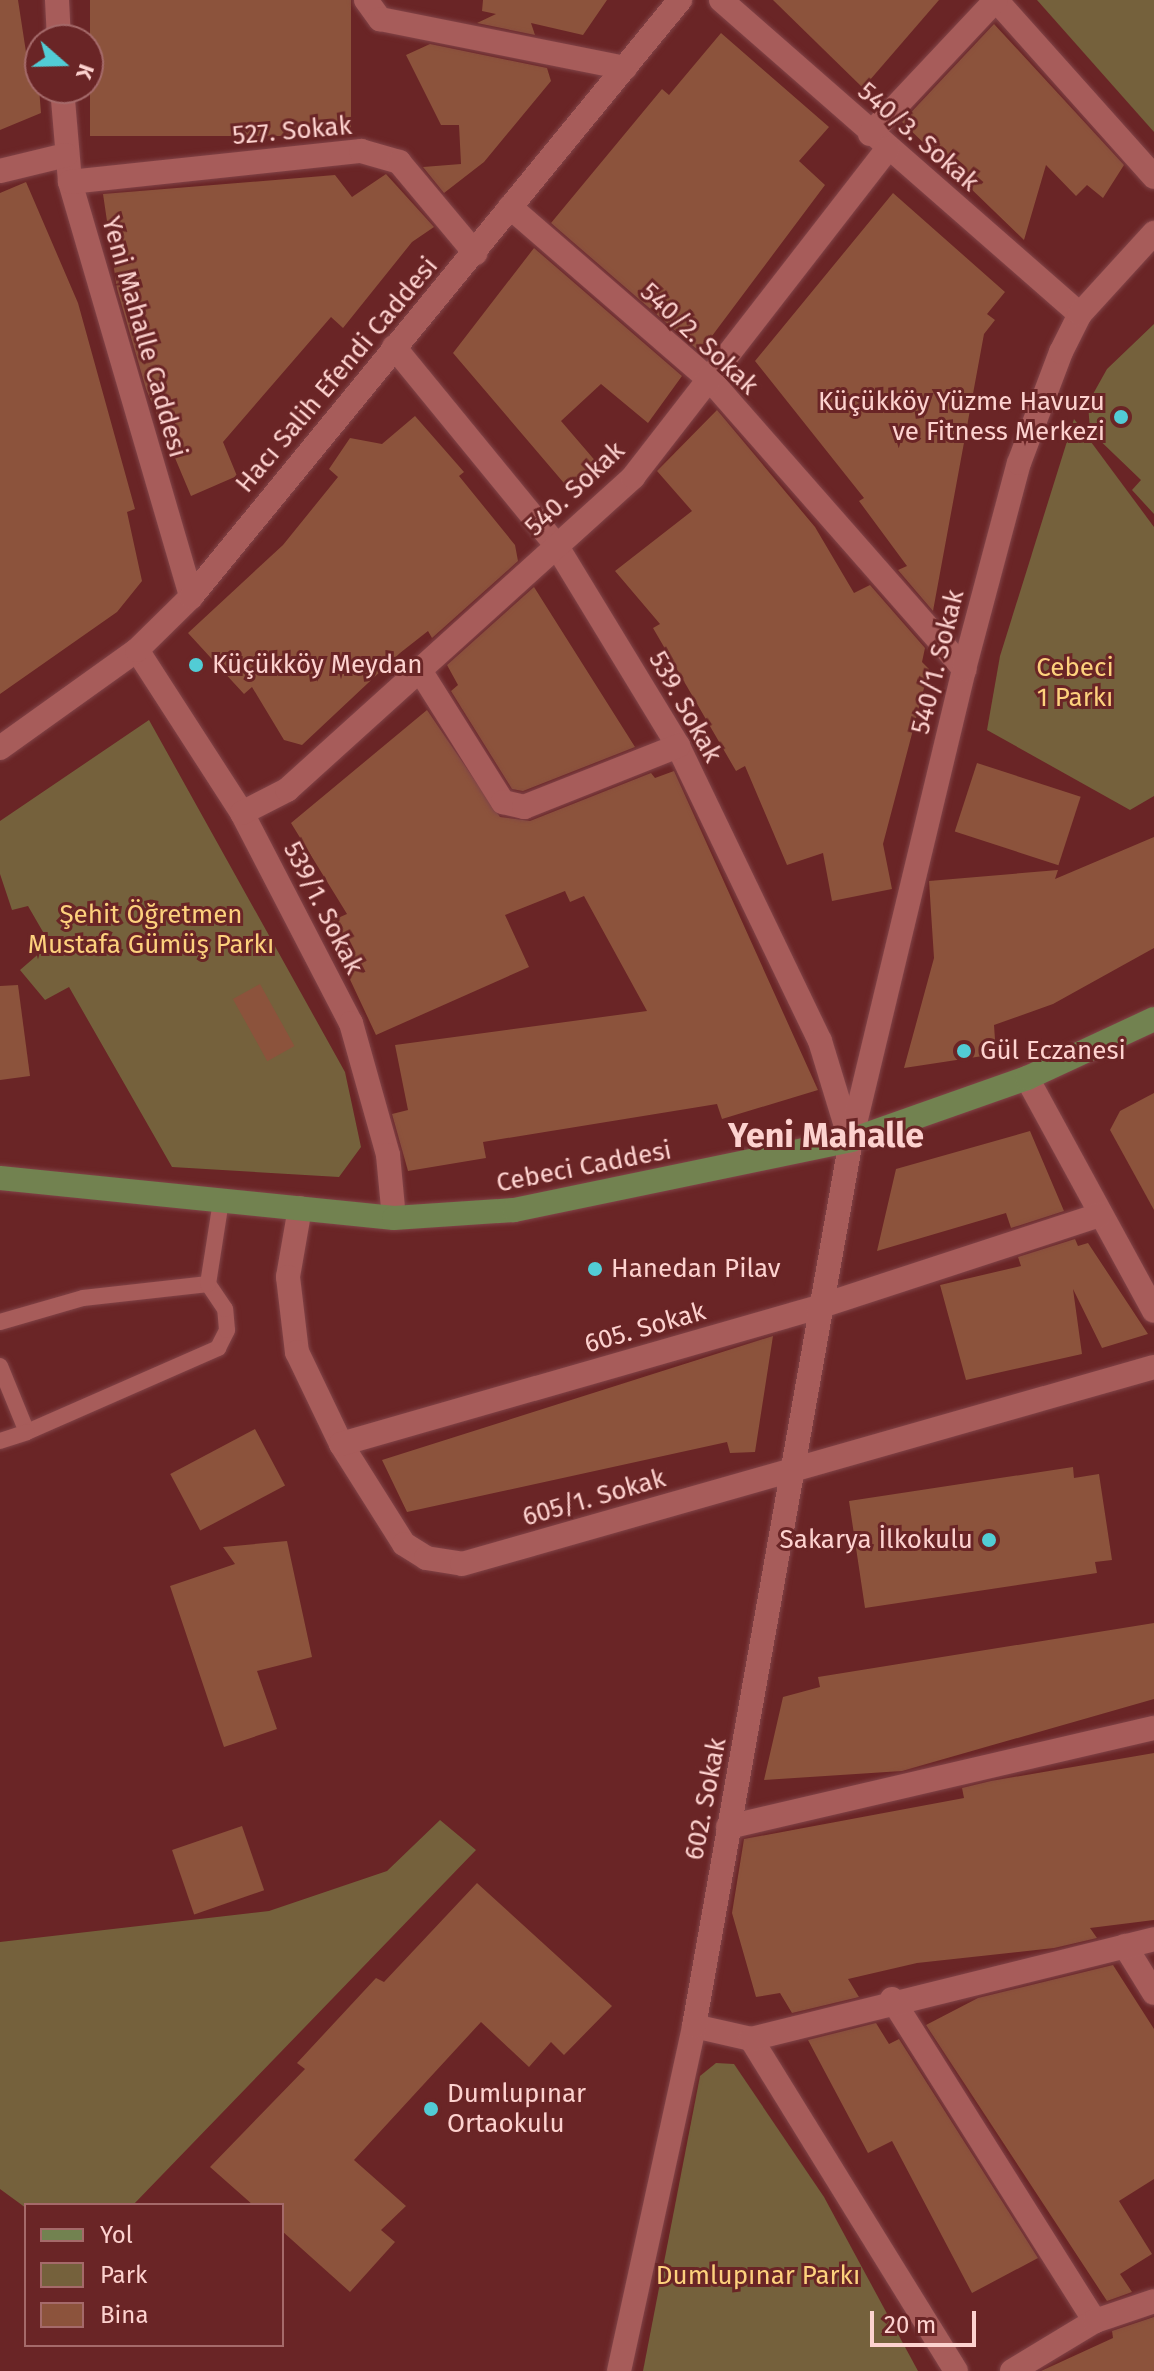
<!DOCTYPE html>
<meta charset="utf-8">
<style>
body{margin:0}
#map{position:relative;width:1154px;height:2371px;overflow:hidden;background:#6a2526;font-family:"Fira Sans",sans-serif}
div>[style]{position:absolute}
[style*='--x']{left:calc(var(--x)*1px);top:calc(var(--y)*1px);width:calc(var(--w)*1px);rotate:calc(var(--a)*1deg)}
.green>*{inset:0;background:#75613c}
.building>*{inset:0;background:#8c533c;transform-origin:0 0}
.roads{filter:drop-shadow(0 0 2px #814448) drop-shadow(0 0 2px #814448)}
.lane>*{height:16px;margin:-8px;padding:0 8px;transform-origin:8px;border-radius:8px;background:#a75c5a}
.street>*{height:24px;margin:-12px;padding:0 12px;transform-origin:12px;border-radius:12px;background:#a75c5a}
.secondary>*{height:24px;margin:-12px;padding:0 12px;transform-origin:12px;border-radius:12px;background:#a75c5a}
.primary>*{height:24px;margin:-12px;padding:0 12px;transform-origin:12px;border-radius:12px;background:#728250}
.dots>*{width:22px;height:22px;translate:-50% -50%;box-sizing:border-box;border:4px solid #6a2526;border-radius:50%}
span{translate:-50% -50%;white-space:nowrap;text-align:center;line-height:1.15;-webkit-text-stroke:6px #6a2526;paint-order:stroke}
.street-label{font-size:26px;color:#fdd2cf}
.poi-label{font-size:26px;color:#fdd2cf}
.right{translate:-100% -50%;text-align:right}
.left{translate:0 -50%;text-align:left}
.park-label{font-size:26px;color:#fdd17d}
.district-label{font-size:34px;color:#fdd2cf;font-weight:700}
.legend{position:absolute;left:24px;top:2203px;width:260px;height:144px;box-sizing:border-box;background:#6a2526;border:2px solid #a56a6a;margin:0;padding:10px 14px;list-style:none;font-size:24px;color:#fdd2cf}
.legend li{display:flex;align-items:center;gap:16px;height:40px}
.legend b{width:40px;border:2px solid #a56a6a}
.north{position:absolute;left:24px;top:24px;width:80px;height:80px;box-sizing:border-box;background:#6a2526;border:2px solid #a56a6a;border-radius:50%;rotate:110deg;font-size:22px;font-weight:700;line-height:32px;text-align:center;color:#fdd2cf}
.north::after{content:'';display:block;margin:auto;width:28px;height:36px;background:#52ccd5;clip-path:polygon(50% 0,100% 100%,50% 72%,0 100%)}
.scale{position:absolute;left:870px;top:2311px;width:106px;height:36px;box-sizing:border-box;border:4px solid #fdd2cf;border-top:0;padding-left:10px;font-size:24px;line-height:28px;white-space:nowrap;color:#fdd2cf;-webkit-text-stroke:6px #6a2526;paint-order:stroke}
</style>
<div id="map">
<div class="green">
<div style="clip-path:polygon(1037px 0,1154px 0,1154px 132px)"></div>
<div style="clip-path:polygon(1154px 324px,1154px 514px,1132px 490px,1141px 480px,1090px 431px,1088px 403px,1107px 369px)"></div>
<div style="clip-path:polygon(1074px 419px,1154px 527px,1154px 796px,1130px 810px,987px 730px,1000px 656px)"></div>
<div style="clip-path:polygon(149px 720px,345px 1072px,361px 1147px,339px 1177px,172px 1167px,69px 987px,45px 1000px,20px 970px,50px 944px,28px 906px,12px 910px,0 874px,0 821px)"></div>
<div style="clip-path:polygon(440px 1820px,476px 1850px,133px 2205px,26px 2208px,0 2189px,0 1942px,269px 1911px,387px 1871px)"></div>
<div style="clip-path:polygon(716px 2063px,734px 2064px,824px 2197px,918px 2371px,643px 2371px,700px 2076px)"></div>
</div>
<div class="building">
<div style="clip-path:polygon(0 0,18px 0,26px 52px,36px 50px,41px 113px,0 130px)"></div>
<div style="left:90px;top:0;width:261px;height:136px"></div>
<div style="clip-path:polygon(483px 0,607px 0,583px 35px,531px 23px,535px 35px,477px 23px,496px 14px,482px 11px)"></div>
<div style="clip-path:polygon(773px 0,939px 0,863px 88px)"></div>
<div style="clip-path:polygon(994px 24px,1124px 165px,1103px 198px,1087px 185px,1076px 196px,1046px 165px,1024px 240px,902px 122px)"></div>
<div style="clip-path:polygon(721px 33px,829px 127px,799px 161px,825px 185px,700px 352px,551px 223px,662px 89px,669px 95px)"></div>
<div style="clip-path:polygon(430px 44px,547px 68px,551px 81px,484px 162px,444px 193px,423px 167px,461px 164px,459px 125px,441px 125px,406px 55px)"></div>
<div style="clip-path:polygon(386px 174px,434px 227px,412px 242px,343px 328px,331px 317px,223px 442px,237px 476px,191px 496px,146px 389px,117px 289px,103px 194px,335px 175px,352px 197px)"></div>
<div style="clip-path:polygon(26px 182px,78px 303px,135px 509px,127px 512px,142px 581px,117px 612px,0 694px,0 193px)"></div>
<div style="clip-path:polygon(893px 193px,1005px 292px,987px 314px,995px 320px,984px 334px,933px 611px,898px 570px,907px 566px,859px 501px,864px 498px,755px 361px)"></div>
<div style="clip-path:polygon(534px 248px,682px 376px,648px 423px,601px 384px,561px 421px,598px 464px,569px 489px,453px 353px)"></div>
<div style="clip-path:polygon(717px 410px,815px 527px,854px 593px,870px 585px,925px 648px,922px 662px,929px 669px,883px 844px,892px 889px,832px 901px,823px 853px,787px 865px,745px 766px,736px 771px,653px 628px,660px 624px,615px 571px,692px 511px,657px 471px)"></div>
<div style="clip-path:polygon(415px 416px,464px 472px,459px 476px,515px 545px,518px 561px,432px 638px,428px 631px,400px 653px,302px 745px,284px 740px,252px 687px,244px 694px,188px 633px,283px 545px,338px 477px,329px 469px,350px 438px,382px 444px)"></div>
<div style="clip-path:polygon(534px 587px,635px 747px,523px 791px,512px 789px,451px 691px,458px 685px,447px 665px)"></div>
<div style="clip-path:polygon(427px 710px,500px 817px,530px 821px,651px 773px,655px 778px,674px 771px,818px 1090px,722px 1119px,717px 1104px,483px 1142px,486px 1158px,408px 1171px,392px 1114px,408px 1110px,395px 1045px,647px 1011px,584px 896px,570px 902px,565px 891px,505px 915px,529px 967px,376px 1035px,324px 924px,347px 914px,291px 823px)"></div>
<div style="left:977px;top:763px;width:109px;height:72px;rotate:18deg"></div>
<div style="clip-path:polygon(1154px 837px,1154px 948px,1053px 1004px,994px 1025px,996px 1054px,904px 1068px,934px 958px,929px 881px,1058px 870px,1055px 879px)"></div>
<div style="left:260px;top:984px;width:71px;height:31px;rotate:61deg"></div>
<div style="clip-path:polygon(18px 985px,30px 1076px,0 1080px,0 986px)"></div>
<div style="clip-path:polygon(1154px 1093px,1154px 1210px,1110px 1130px,1120px 1111px)"></div>
<div style="clip-path:polygon(1030px 1131px,1064px 1211px,1011px 1228px,1006px 1213px,877px 1251px,896px 1169px)"></div>
<div style="clip-path:polygon(1075px 1239px,1078px 1246px,1088px 1243px,1148px 1334px,1102px 1348px,1073px 1289px,1082px 1354px,966px 1380px,940px 1285px,1021px 1266px,1018px 1257px)"></div>
<div style="clip-path:polygon(773px 1336px,755px 1452px,730px 1453px,727px 1442px,407px 1512px,382px 1460px)"></div>
<div style="left:255px;top:1429px;width:64px;height:96px;rotate:62deg"></div>
<div style="clip-path:polygon(1073px 1467px,1074px 1478px,1099px 1474px,1112px 1560px,1095px 1562px,1097px 1573px,865px 1608px,849px 1501px)"></div>
<div style="clip-path:polygon(287px 1541px,312px 1657px,257px 1671px,277px 1729px,224px 1747px,170px 1586px,235px 1564px,223px 1547px)"></div>
<div style="clip-path:polygon(1154px 1623px,1154px 1699px,902px 1771px,764px 1780px,783px 1697px,820px 1687px,818px 1677px)"></div>
<div style="clip-path:polygon(1154px 1753px,1154px 1920px,1090px 1928px,1097px 1938px,1054px 1948px,917px 1963px,848px 1979px,859px 1997px,792px 2013px,780px 1993px,756px 1997px,732px 1913px,744px 1839px,964px 1798px,962px 1788px,991px 1781px)"></div>
<div style="left:242px;top:1826px;width:68px;height:74px;rotate:71deg"></div>
<div style="clip-path:polygon(477px 1883px,612px 2006px,564px 2055px,551px 2042px,529px 2067px,481px 2022px,354px 2160px,406px 2206px,381px 2230px,395px 2242px,350px 2292px,282px 2231px,282px 2205px,253px 2205px,210px 2167px,305px 2069px,297px 2063px,376px 1978px,384px 1982px)"></div>
<div style="clip-path:polygon(1113px 1965px,1154px 2029px,1154px 2179px,1119px 2201px,1152px 2254px,1120px 2274px,1132px 2292px,1107px 2301px,926px 2025px,978px 1998px)"></div>
<div style="clip-path:polygon(876px 2023px,889px 2044px,899px 2039px,1038px 2258px,972px 2293px,892px 2141px,868px 2153px,808px 2040px)"></div>
<div style="clip-path:polygon(1154px 2317px,1154px 2371px,1041px 2371px,1113px 2338px,1112px 2331px)"></div>
</div>
<div class="roads">
<div class="lane">
<div style="--x:0;--y:1322;--w:86;--a:-16.1"></div>
<div style="--x:83;--y:1298;--w:126;--a:-6.4"></div>
<div style="--x:0;--y:1366;--w:71;--a:67.8"></div>
<div style="--x:27;--y:1432;--w:209;--a:-23.7"></div>
<div style="--x:218;--y:1348;--w:20;--a:-63"></div>
<div style="--x:227;--y:1330;--w:21;--a:-95"></div>
<div style="--x:225;--y:1309;--w:30;--a:-124"></div>
<div style="--x:208;--y:1284;--w:84;--a:-81.1"></div>
<div style="--x:0;--y:1441;--w:28;--a:-18"></div>
</div>
<div class="street">
<div style="--x:57;--y:0;--w:40;--a:87.1"></div>
<div style="--x:366;--y:0;--w:24;--a:54"></div>
<div style="--x:380;--y:19;--w:250;--a:11.3"></div>
<div style="--x:721;--y:0;--w:477;--a:41.2"></div>
<div style="--x:996;--y:0;--w:237;--a:48.2"></div>
<div style="--x:62;--y:88;--w:94;--a:85.1"></div>
<div style="--x:70;--y:182;--w:432;--a:73.7"></div>
<div style="--x:870;--y:134;--w:184;--a:-46.8"></div>
<div style="--x:0;--y:171;--w:68;--a:-13.6"></div>
<div style="--x:70;--y:182;--w:293;--a:-6.1"></div>
<div style="--x:361;--y:151;--w:40;--a:16"></div>
<div style="--x:399;--y:162;--w:119;--a:50.1"></div>
<div style="--x:510;--y:207;--w:269;--a:40.9"></div>
<div style="--x:713;--y:383;--w:381;--a:48.7"></div>
<div style="--x:394;--y:347;--w:256;--a:50.7"></div>
<div style="--x:556;--y:545;--w:235;--a:58.7"></div>
<div style="--x:678;--y:746;--w:327;--a:64.3"></div>
<div style="--x:820;--y:1041;--w:102;--a:73"></div>
<div style="--x:137;--y:650;--w:194;--a:57.2"></div>
<div style="--x:242;--y:813;--w:237;--a:62.6"></div>
<div style="--x:351;--y:1023;--w:137;--a:74.3"></div>
<div style="--x:388;--y:1155;--w:63;--a:84.6"></div>
<div style="--x:421;--y:672;--w:154;--a:57.8"></div>
<div style="--x:503;--y:802;--w:22;--a:13"></div>
<div style="--x:524;--y:807;--w:166;--a:-21.6"></div>
<div style="--x:242;--y:813;--w:51;--a:-27.1"></div>
<div style="--x:287;--y:790;--w:467;--a:-42.1"></div>
<div style="--x:633;--y:477;--w:416;--a:-52.2"></div>
<div style="--x:1027;--y:1078;--w:265;--a:61.4"></div>
<div style="--x:300;--y:1208;--w:70;--a:99.9"></div>
<div style="--x:288;--y:1277;--w:76;--a:83.2"></div>
<div style="--x:297;--y:1352;--w:102;--a:64.4"></div>
<div style="--x:341;--y:1444;--w:118;--a:57.8"></div>
<div style="--x:404;--y:1544;--w:26;--a:32"></div>
<div style="--x:426;--y:1558;--w:36;--a:9"></div>
<div style="--x:462;--y:1564;--w:719;--a:-15.89"></div>
<div style="--x:341;--y:1444;--w:496;--a:-16"></div>
<div style="--x:818;--y:1307;--w:297;--a:-18.1"></div>
<div style="--x:728;--y:1827;--w:437;--a:-13.1"></div>
<div style="--x:1125;--y:1946;--w:55;--a:58.3"></div>
<div style="--x:892;--y:1999;--w:381;--a:57.8"></div>
<div style="--x:694;--y:2026;--w:58;--a:12.8"></div>
<div style="--x:751;--y:2039;--w:390;--a:58.3"></div>
<div style="--x:751;--y:2039;--w:415;--a:-13.9"></div>
<div style="--x:619;--y:2371;--w:353;--a:-77.7"></div>
<div style="--x:694;--y:2026;--w:900;--a:-79.95"></div>
<div style="--x:851;--y:1140;--w:484;--a:-76.5"></div>
<div style="--x:964;--y:669;--w:213;--a:-75.1"></div>
<div style="--x:1019;--y:463;--w:119;--a:-69.3"></div>
<div style="--x:1061;--y:352;--w:42;--a:-63.4"></div>
<div style="--x:1080;--y:314;--w:110;--a:-47.6"></div>
<div style="--x:1012;--y:2371;--w:97;--a:-31.1"></div>
<div style="--x:1095;--y:2321;--w:62;--a:-18.7"></div>
</div>
<div class="secondary">
<div style="--x:0;--y:748;--w:168;--a:-35.6"></div>
<div style="--x:137;--y:650;--w:76;--a:-44.5"></div>
<div style="--x:191;--y:597;--w:772;--a:-50.68"></div>
</div>
<div class="primary">
<div style="--x:0;--y:1178;--w:396;--a:5.8"></div>
<div style="--x:394;--y:1218;--w:120;--a:-3.8"></div>
<div style="--x:514;--y:1210;--w:344;--a:-11.7"></div>
<div style="--x:851;--y:1140;--w:187;--a:-19.4"></div>
<div style="--x:1027;--y:1078;--w:140;--a:-24.9"></div>
</div>
</div>
<div class="dots">
<div style="left:1121px;top:417px;background:#52ccd5"></div>
<div style="left:196px;top:665px;background:#52ccd5"></div>
<div style="left:964px;top:1051px;background:#52ccd5"></div>
<div style="left:595px;top:1269px;background:#52ccd5"></div>
<div style="left:989px;top:1540px;background:#52ccd5"></div>
<div style="left:431px;top:2109px;background:#52ccd5"></div>
</div>
<div class="street-label">
<span style="left:292px;top:131px;rotate:-5deg">527. Sokak</span>
<span style="left:918px;top:137px;rotate:41deg">540/3. Sokak</span>
<span style="left:144px;top:337px;rotate:74deg">Yeni Mahalle Caddesi</span>
<span style="left:699px;top:339px;rotate:43deg">540/2. Sokak</span>
<span style="left:337px;top:375px;rotate:-50deg">Hacı Salih Efendi Caddesi</span>
<span style="left:575px;top:489px;rotate:-43deg">540. Sokak</span>
<span style="left:938px;top:662px;rotate:-76deg">540/1. Sokak</span>
<span style="left:685px;top:707px;rotate:61deg">539. Sokak</span>
<span style="left:323px;top:908px;rotate:63deg">539/1. Sokak</span>
<span style="left:584px;top:1167px;rotate:-11deg">Cebeci Caddesi</span>
<span style="left:645px;top:1328px;rotate:-16deg">605. Sokak</span>
<span style="left:594px;top:1498px;rotate:-16deg">605/1. Sokak</span>
<span style="left:706px;top:1799px;rotate:-79deg">602. Sokak</span>
</div>
<div class="poi-label">
<span class="right" style="left:1105px;top:417px">Küçükköy Yüzme Havuzu<br>ve Fitness Merkezi</span>
<span class="left" style="left:212px;top:665px">Küçükköy Meydan</span>
<span class="left" style="left:980px;top:1051px">Gül Eczanesi</span>
<span class="left" style="left:611px;top:1269px">Hanedan Pilav</span>
<span class="right" style="left:973px;top:1540px">Sakarya İlkokulu</span>
<span class="left" style="left:447px;top:2109px">Dumlupınar<br>Ortaokulu</span>
</div>
<div class="park-label">
<span style="left:1075px;top:683px">Cebeci<br>1 Parkı</span>
<span style="left:151px;top:930px">Şehit Öğretmen<br>Mustafa Gümüş Parkı</span>
<span style="left:758px;top:2276px">Dumlupınar Parkı</span>
</div>
<div class="district-label">
<span style="left:826px;top:1136px">Yeni Mahalle</span>
</div>
<ul class="legend">
<li><b style="height:10px;background:#728250"></b>Yol</li>
<li><b style="height:22px;background:#75613c"></b>Park</li>
<li><b style="height:22px;background:#8c533c"></b>Bina</li>
</ul>
<div class="north">K</div>
<div class="scale">20 m</div>
</div>
